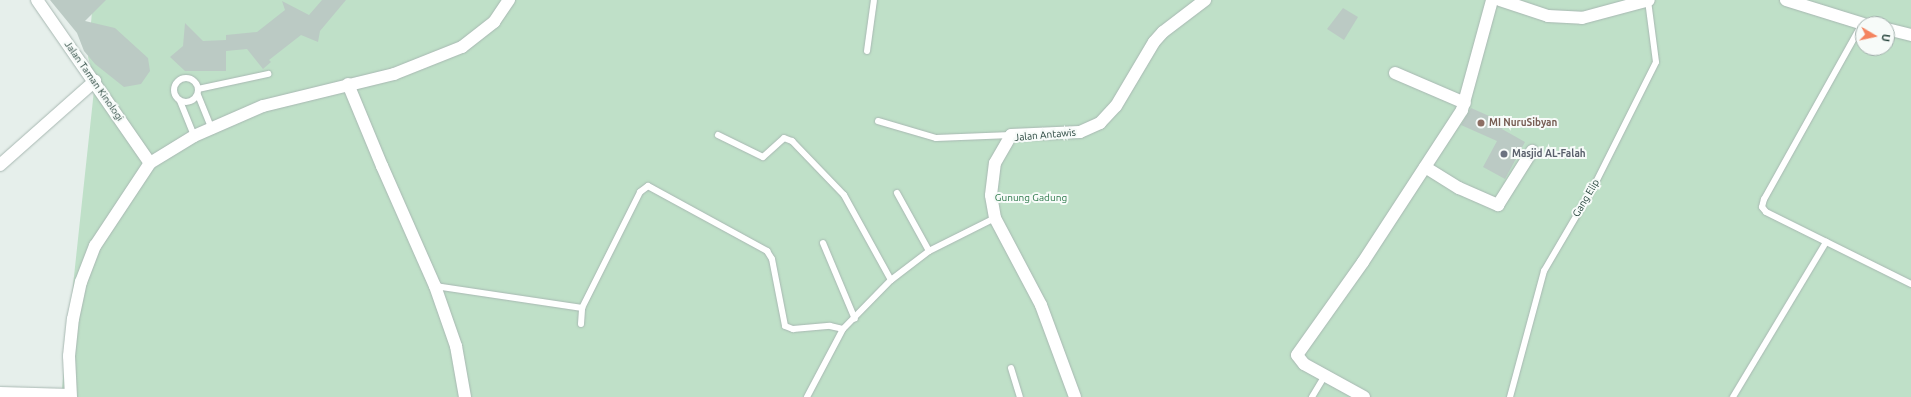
<!DOCTYPE html>
<style>
body{margin:0}
#map{position:relative;width:1911px;height:397px;overflow:hidden;background:#e6efeb;font-family:Ubuntu,sans-serif}
div>[style]{position:absolute}
[style*='--x']{left:calc(var(--x)*1px);top:calc(var(--y)*1px);width:calc(var(--w)*1px);rotate:calc(var(--a)*1deg)}
.green>*{inset:0;background:#bfe0c8}
.building>*{inset:0;background:#bbcac4}
.roads{filter:drop-shadow(0 0 1px #a8b8b2) drop-shadow(0 0 1px #a8b8b2)}
.service>*{height:6px;margin:-3px;padding:0 3px;transform-origin:3px;border-radius:3px;background:#fff}
.service>.ring{margin:-3px;padding:0;box-sizing:content-box;background:none;border:6px solid #fff;border-radius:50%}
.minor>*{height:12px;margin:-6px;padding:0 6px;transform-origin:6px;border-radius:6px;background:#fff}
.tertiary>*{height:12px;margin:-6px;padding:0 6px;transform-origin:6px;border-radius:6px;background:#fff}
.dots>*{width:11px;height:11px;translate:-50% -50%;box-sizing:border-box;border:2px solid #f7fbf9;border-radius:50%}
span{translate:-50% -50%;white-space:nowrap;text-align:center;line-height:1.15;-webkit-text-stroke:4px #f7fbf9;paint-order:stroke}
.street-label{font-size:10px;color:#24423a}
.education-label{font-size:10px;color:#785e54;font-weight:700}
.left{translate:0 -50%;text-align:left}
.worship-label{font-size:10px;color:#5b616d;font-weight:700}
.park-label{font-size:10px;color:#2d7a4b}
.north{position:absolute;left:1855px;top:16px;width:40px;height:40px;box-sizing:border-box;background:#f7fbf9;border:1px solid #a3b1ad;border-radius:50%;rotate:99deg;font-size:11px;font-weight:700;line-height:16px;text-align:center;color:#24423a}
.north::after{content:'';display:block;margin:auto;width:14px;height:18px;background:#f4845f;clip-path:polygon(50% 0,100% 100%,50% 72%,0 100%)}
</style>
<div id="map">
<div class="green">
<div style="clip-path:polygon(evenodd,93px 0,1911px 0,1911px 397px,61px 397px,95px 81px,88px 57px,93px 0,1863px 24px,1887px 24px,1887px 48px,1863px 48px,1863px 24px)"></div>
</div>
<div class="building">
<div style="clip-path:polygon(50px 0,106px 0,85px 21px,115px 28px,148px 58px,150px 71px,141px 84px,124px 87px,95px 64px,84px 51px,77px 33px)"></div>
<div style="clip-path:polygon(322px 0,346px 0,320px 31px,318px 42px,301px 35px,269px 60px,271px 62px,263px 69px,247px 49px,226px 51px,226px 71px,185px 71px,170px 57px,183px 46px,185px 23px,203px 41px,226px 40px,226px 35px,257px 32px,285px 10px,282px 1px,309px 15px)"></div>
<div style="clip-path:polygon(1343px 8px,1358px 17px,1344px 40px,1327px 29px)"></div>
<div style="clip-path:polygon(1471px 108px,1505px 123px,1502px 129px,1525px 142px,1505px 179px,1483px 167px,1497px 141px,1461px 125px)"></div>
</div>
<div class="roads">
<div class="service">
<div style="--x:1862;--y:24;--w:201;--a:119.2"></div>
<div style="--x:1764;--y:199;--w:8;--a:104"></div>
<div style="--x:1762;--y:207;--w:6;--a:51"></div>
<div style="--x:1766;--y:212;--w:162;--a:26.4"></div>
<div style="--x:867;--y:51;--w:51;--a:-82.2"></div>
<div class="ring" style="left:174px;top:78px;width:18px;height:18px"></div>
<div style="--x:198;--y:89;--w:72;--a:-12.1"></div>
<div style="--x:198;--y:95;--w:35;--a:68"></div>
<div style="--x:180;--y:101;--w:38;--a:68"></div>
<div style="--x:878;--y:121;--w:60;--a:16.3"></div>
<div style="--x:936;--y:138;--w:75;--a:-2.3"></div>
<div style="--x:718;--y:135;--w:50;--a:26.1"></div>
<div style="--x:763;--y:157;--w:28;--a:-42"></div>
<div style="--x:784;--y:138;--w:9;--a:21"></div>
<div style="--x:792;--y:141;--w:75;--a:46.1"></div>
<div style="--x:844;--y:195;--w:97;--a:61.1"></div>
<div style="--x:897;--y:193;--w:66;--a:61.1"></div>
<div style="--x:823;--y:243;--w:82;--a:67.2"></div>
<div style="--x:435;--y:286;--w:149;--a:8.5"></div>
<div style="--x:581;--y:324;--w:16;--a:-86"></div>
<div style="--x:582;--y:308;--w:130;--a:-63.4"></div>
<div style="--x:640;--y:192;--w:10;--a:-37"></div>
<div style="--x:648;--y:186;--w:136;--a:28.6"></div>
<div style="--x:767;--y:251;--w:9;--a:58"></div>
<div style="--x:772;--y:259;--w:68;--a:79"></div>
<div style="--x:785;--y:326;--w:9;--a:21"></div>
<div style="--x:793;--y:329;--w:37;--a:-5"></div>
<div style="--x:830;--y:326;--w:13;--a:13"></div>
<div style="--x:1011;--y:368;--w:30;--a:73"></div>
<div style="--x:807;--y:397;--w:77;--a:-62.1"></div>
<div style="--x:843;--y:329;--w:69;--a:-45.6"></div>
<div style="--x:891;--y:280;--w:48;--a:-37.3"></div>
<div style="--x:929;--y:251;--w:74;--a:-26.6"></div>
<div style="--x:1312;--y:397;--w:23;--a:-59"></div>
<div style="--x:1510;--y:397;--w:131;--a:-74.9"></div>
<div style="--x:1544;--y:271;--w:101;--a:-59.6"></div>
<div style="--x:1595;--y:184;--w:136;--a:-63.4"></div>
<div style="--x:1656;--y:62;--w:63;--a:-97.4"></div>
<div style="--x:1733;--y:397;--w:181;--a:-59"></div>
</div>
<div class="minor">
<div style="--x:37;--y:0;--w:198;--a:55.3"></div>
<div style="--x:1395;--y:73;--w:76;--a:23.2"></div>
<div style="--x:348;--y:84;--w:89;--a:67.5"></div>
<div style="--x:382;--y:166;--w:131;--a:66.2"></div>
<div style="--x:435;--y:286;--w:64;--a:70.7"></div>
<div style="--x:456;--y:346;--w:52;--a:80"></div>
<div style="--x:0;--y:165;--w:127;--a:-41.5"></div>
<div style="--x:1425;--y:167;--w:40;--a:32"></div>
<div style="--x:1459;--y:188;--w:43;--a:23.6"></div>
<div style="--x:1498;--y:205;--w:64;--a:-57.8"></div>
<div style="--x:0;--y:393;--w:70;--a:1.6"></div>
<div style="--x:1075;--y:397;--w:98;--a:-110.3"></div>
<div style="--x:1041;--y:305;--w:98;--a:-117.9"></div>
<div style="--x:995;--y:218;--w:23;--a:-100"></div>
<div style="--x:991;--y:195;--w:32;--a:-83"></div>
<div style="--x:995;--y:163;--w:32;--a:-60"></div>
<div style="--x:1011;--y:135;--w:69;--a:-2.5"></div>
<div style="--x:1080;--y:132;--w:22;--a:-24"></div>
<div style="--x:1100;--y:123;--w:23;--a:-47"></div>
<div style="--x:1116;--y:106;--w:74;--a:-59.3"></div>
<div style="--x:1154;--y:42;--w:13;--a:-48"></div>
<div style="--x:1163;--y:32;--w:53;--a:-37.3"></div>
<div style="--x:1364;--y:397;--w:68;--a:-151.2"></div>
<div style="--x:1304;--y:364;--w:11;--a:-128"></div>
<div style="--x:1297;--y:355;--w:114;--a:-54.6"></div>
<div style="--x:1363;--y:262;--w:181;--a:-56.9"></div>
<div style="--x:1462;--y:110;--w:114;--a:-74.7"></div>
</div>
<div class="tertiary">
<div style="--x:1500;--y:0;--w:51;--a:18.4"></div>
<div style="--x:1548;--y:16;--w:34;--a:3"></div>
<div style="--x:1582;--y:18;--w:69;--a:-15"></div>
<div style="--x:1786;--y:0;--w:81;--a:17.3"></div>
<div style="--x:1887;--y:29;--w:25;--a:14"></div>
<div style="--x:71;--y:397;--w:41;--a:-92.8"></div>
<div style="--x:69;--y:356;--w:37;--a:-84"></div>
<div style="--x:73;--y:319;--w:38;--a:-78"></div>
<div style="--x:81;--y:282;--w:39;--a:-69"></div>
<div style="--x:95;--y:246;--w:100;--a:-56.5"></div>
<div style="--x:150;--y:163;--w:52;--a:-31.5"></div>
<div style="--x:194;--y:136;--w:75;--a:-23.5"></div>
<div style="--x:263;--y:106;--w:135;--a:-13.7"></div>
<div style="--x:394;--y:74;--w:73;--a:-21.7"></div>
<div style="--x:462;--y:47;--w:41;--a:-38"></div>
<div style="--x:494;--y:22;--w:27;--a:-56"></div>
</div>
</div>
<div class="dots">
<div style="left:1481px;top:123px;background:#8d6e63"></div>
<div style="left:1504px;top:154px;background:#6b7280"></div>
</div>
<div class="street-label">
<span style="left:94px;top:81px;rotate:55deg">Jalan Taman Kinologi</span>
<span style="left:1045px;top:135px;rotate:-5deg">Jalan Antawis</span>
<span style="left:1586px;top:198px;rotate:-59deg">Gang Elip</span>
</div>
<div class="education-label">
<span class="left" style="left:1489px;top:123px">MI NuruSibyan</span>
</div>
<div class="worship-label">
<span class="left" style="left:1512px;top:154px">Masjid AL-Falah</span>
</div>
<div class="park-label">
<span style="left:1031px;top:198px">Gunung Gadung</span>
</div>
<div class="north">U</div>
</div>
